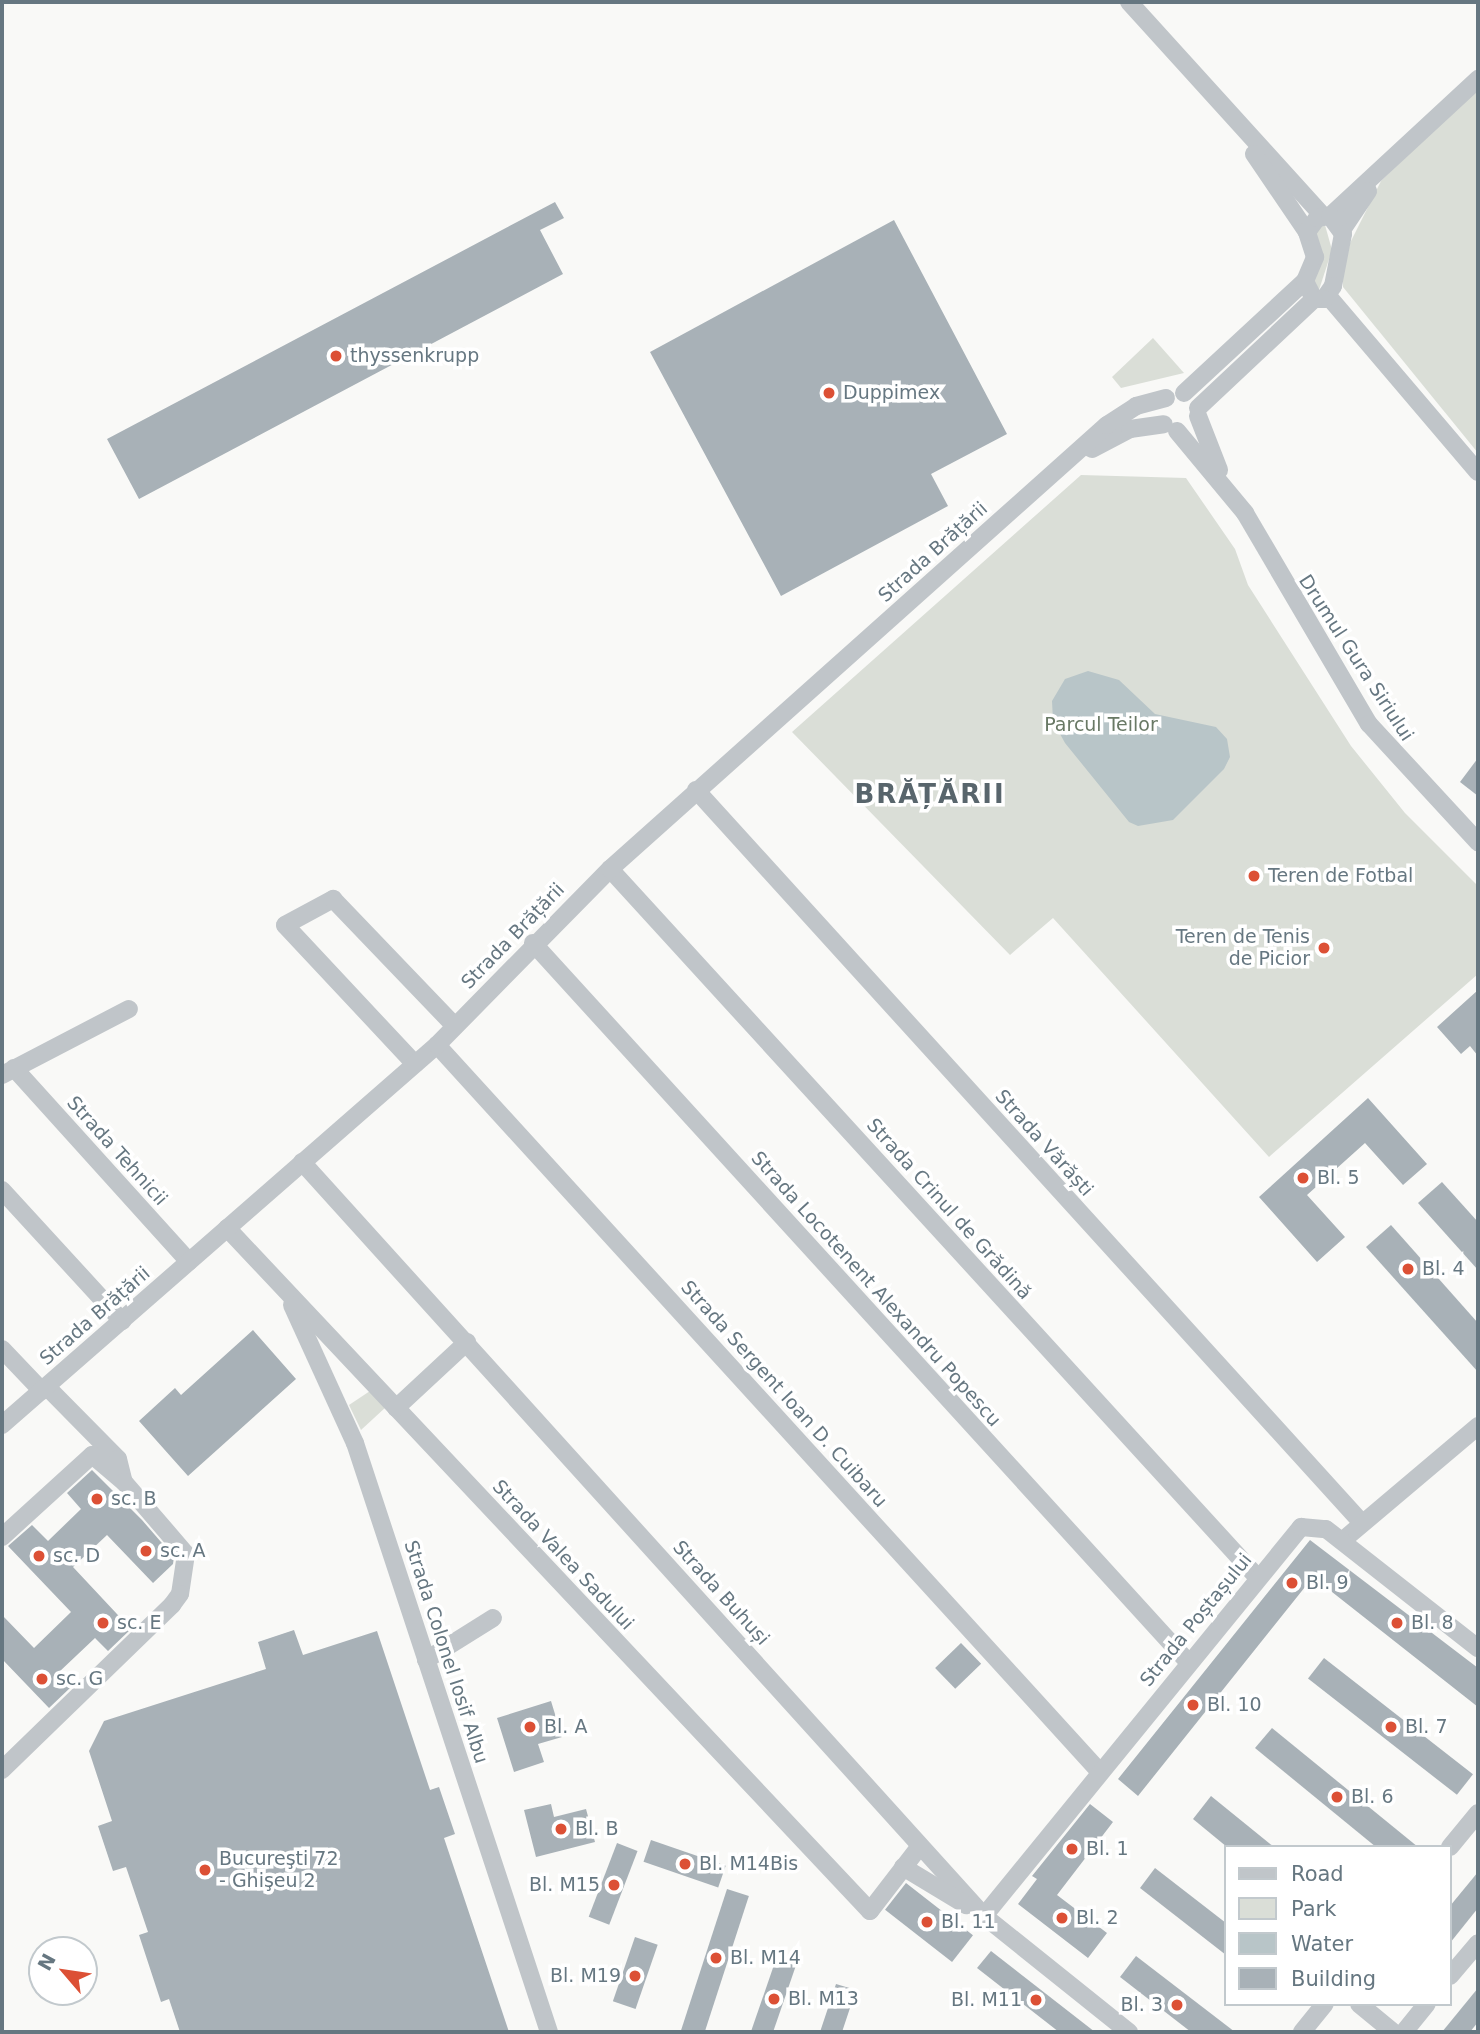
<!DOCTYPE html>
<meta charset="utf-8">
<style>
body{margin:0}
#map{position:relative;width:1480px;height:2034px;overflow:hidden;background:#f9f9f7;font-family:"DejaVu Sans",sans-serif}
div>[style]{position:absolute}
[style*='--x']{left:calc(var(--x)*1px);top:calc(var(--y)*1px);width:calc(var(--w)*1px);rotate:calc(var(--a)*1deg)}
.green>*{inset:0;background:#daded7}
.water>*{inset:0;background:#b8c5c8}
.building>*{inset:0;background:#a8b1b7;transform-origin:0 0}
.minor>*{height:18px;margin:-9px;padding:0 9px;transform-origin:9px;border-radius:9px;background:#c0c5c9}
.dots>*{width:19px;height:19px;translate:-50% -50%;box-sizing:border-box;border:4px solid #fff;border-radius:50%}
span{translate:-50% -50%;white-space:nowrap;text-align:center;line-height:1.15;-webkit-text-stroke:7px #fff;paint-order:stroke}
.poi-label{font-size:19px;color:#667781}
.left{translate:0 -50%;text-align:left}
.right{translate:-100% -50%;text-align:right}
.street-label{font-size:19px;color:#667781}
.park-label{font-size:19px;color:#697965}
.district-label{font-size:26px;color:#58656c;font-weight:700;letter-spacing:2px}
.frame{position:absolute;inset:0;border:4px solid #667781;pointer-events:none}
.legend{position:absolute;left:1224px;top:1845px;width:228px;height:161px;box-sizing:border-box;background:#fff;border:2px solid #c2c9cd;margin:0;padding:9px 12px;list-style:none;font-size:21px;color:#667781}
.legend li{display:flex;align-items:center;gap:14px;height:35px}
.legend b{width:35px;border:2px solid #c2c9cd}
.north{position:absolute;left:28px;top:1936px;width:70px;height:70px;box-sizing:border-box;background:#fff;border:2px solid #c2c9cd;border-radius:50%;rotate:299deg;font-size:19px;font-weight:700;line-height:28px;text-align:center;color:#667781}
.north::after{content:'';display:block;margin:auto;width:24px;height:32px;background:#dc5035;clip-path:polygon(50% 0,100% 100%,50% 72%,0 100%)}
</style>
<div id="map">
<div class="green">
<div style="clip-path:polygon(1478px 87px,1478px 453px,1343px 287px,1343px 275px,1350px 243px,1381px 181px)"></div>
<div style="clip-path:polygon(1325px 225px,1332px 250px,1319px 290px,1312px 288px,1316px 227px)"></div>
<div style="clip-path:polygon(1153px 338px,1184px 373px,1121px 388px,1112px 377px)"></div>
<div style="clip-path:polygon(1081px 475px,1186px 478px,1235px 549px,1248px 585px,1351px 746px,1405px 813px,1478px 886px,1478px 974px,1269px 1157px,1053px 918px,1010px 955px,792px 732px)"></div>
<div style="clip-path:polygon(370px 1391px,386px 1407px,361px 1430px,349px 1405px)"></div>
</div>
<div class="water">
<div style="clip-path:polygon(1088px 671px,1119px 680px,1155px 714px,1216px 727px,1227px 739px,1230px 757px,1224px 769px,1173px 820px,1138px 826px,1129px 822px,1065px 743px,1053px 721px,1052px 701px,1065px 679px)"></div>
</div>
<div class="building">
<div style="clip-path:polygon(555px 202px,564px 218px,540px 230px,563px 274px,139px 499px,107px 439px)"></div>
<div style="clip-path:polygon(894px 220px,1007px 434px,931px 474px,948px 506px,781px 596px,650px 352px)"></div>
<div style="clip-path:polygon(1478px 758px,1478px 796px,1460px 782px)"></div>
<div style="clip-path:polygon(1478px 990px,1478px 1056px,1470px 1046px,1461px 1054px,1437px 1027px)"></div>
<div style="clip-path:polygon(1368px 1098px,1427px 1164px,1403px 1185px,1365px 1143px,1307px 1195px,1345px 1237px,1317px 1262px,1259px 1197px)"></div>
<div style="clip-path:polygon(1442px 1182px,1478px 1222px,1478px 1270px,1418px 1203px)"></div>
<div style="clip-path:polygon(1391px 1225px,1478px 1323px,1478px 1372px,1366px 1247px)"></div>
<div style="clip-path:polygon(253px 1330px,296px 1379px,188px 1476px,139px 1421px,175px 1388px,181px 1395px)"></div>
<div style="clip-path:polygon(92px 1470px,142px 1520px,174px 1557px,173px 1564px,153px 1583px,107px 1535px,73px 1567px,131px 1629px,108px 1651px,95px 1638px,58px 1673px,71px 1687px,49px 1708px,2px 1659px,2px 1615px,34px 1648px,71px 1612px,8px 1546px,32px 1525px,48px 1541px,81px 1509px,67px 1493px)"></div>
<div style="clip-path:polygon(1310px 1540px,1478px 1668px,1478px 1707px,1313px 1577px,1138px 1796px,1118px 1779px)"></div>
<div style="clip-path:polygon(294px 1630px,303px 1655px,377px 1631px,430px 1790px,439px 1787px,455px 1834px,444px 1838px,509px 2032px,180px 2032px,169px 1999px,161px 2002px,139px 1935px,148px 1932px,126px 1867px,113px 1871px,98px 1826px,112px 1821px,89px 1751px,104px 1721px,266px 1669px,258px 1642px)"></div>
<div style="left:961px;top:1643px;width:29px;height:36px;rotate:46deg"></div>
<div style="left:1324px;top:1658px;width:189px;height:26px;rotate:38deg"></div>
<div style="clip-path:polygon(551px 1701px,562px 1737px,538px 1744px,544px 1762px,514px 1772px,497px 1718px)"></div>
<div style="clip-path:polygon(1272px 1728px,1418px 1847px,1376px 1847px,1255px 1748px)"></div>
<div style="clip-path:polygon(1211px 1796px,1274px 1847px,1227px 1847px,1193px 1819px)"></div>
<div style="clip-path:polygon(551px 1804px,554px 1817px,586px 1809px,595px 1842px,536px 1857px,524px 1810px)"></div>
<div style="clip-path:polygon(1090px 1804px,1113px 1822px,1057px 1895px,1107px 1933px,1088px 1958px,1018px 1904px,1037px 1879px,1032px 1876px)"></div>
<div style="left:651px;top:1840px;width:79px;height:23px;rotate:19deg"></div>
<div style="left:617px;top:1843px;width:22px;height:79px;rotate:21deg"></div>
<div style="clip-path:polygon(1155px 1868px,1226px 1923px,1226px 1955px,1140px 1888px)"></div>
<div style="clip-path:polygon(1478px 1872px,1478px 1908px,1450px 1943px,1450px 1906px)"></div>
<div style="left:906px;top:1883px;width:85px;height:34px;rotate:38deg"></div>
<div style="left:727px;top:1889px;width:23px;height:151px;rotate:18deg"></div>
<div style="left:635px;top:1937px;width:24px;height:68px;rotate:19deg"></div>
<div style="clip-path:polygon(991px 1951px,1095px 2032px,1059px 2032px,977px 1968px)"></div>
<div style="clip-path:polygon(1136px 1956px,1235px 2032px,1191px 2032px,1120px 1977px)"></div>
<div style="left:776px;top:1959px;width:21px;height:77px;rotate:19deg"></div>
<div style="clip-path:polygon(836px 1984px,856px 1990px,842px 2032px,820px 2032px)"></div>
<div style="clip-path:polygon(1478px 1988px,1478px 2022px,1470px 2032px,1442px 2032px)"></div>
</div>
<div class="minor">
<div style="--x:1129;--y:2;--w:289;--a:47.8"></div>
<div style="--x:1254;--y:154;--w:94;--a:55.8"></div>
<div style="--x:1330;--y:216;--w:202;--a:-42.8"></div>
<div style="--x:1342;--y:230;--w:47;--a:-56.3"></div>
<div style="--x:1328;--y:296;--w:231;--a:49.6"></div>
<div style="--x:1184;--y:393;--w:165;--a:-42.8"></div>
<div style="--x:1305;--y:281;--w:26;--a:-67"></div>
<div style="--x:1315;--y:257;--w:26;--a:-108"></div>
<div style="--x:1307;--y:232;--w:17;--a:-54"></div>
<div style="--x:1317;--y:218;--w:13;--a:-9"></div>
<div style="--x:1330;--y:216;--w:22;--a:54"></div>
<div style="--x:1343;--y:234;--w:53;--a:100.9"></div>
<div style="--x:1333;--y:286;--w:16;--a:125"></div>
<div style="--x:1324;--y:299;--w:10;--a:180"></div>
<div style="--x:1314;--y:299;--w:20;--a:-117"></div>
<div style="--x:1198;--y:408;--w:159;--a:-43.2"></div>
<div style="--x:1198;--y:416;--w:58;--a:68.7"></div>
<div style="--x:1177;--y:431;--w:107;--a:50.3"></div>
<div style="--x:1245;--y:513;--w:245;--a:59.6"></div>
<div style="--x:1369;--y:724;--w:161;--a:47.3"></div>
<div style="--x:1092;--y:449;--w:43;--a:-27.8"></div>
<div style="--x:1130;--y:429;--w:34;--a:-8"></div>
<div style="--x:696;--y:790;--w:990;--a:47.74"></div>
<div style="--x:610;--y:869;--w:961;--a:47.57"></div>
<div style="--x:533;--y:943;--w:974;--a:47.66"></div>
<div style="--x:437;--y:1045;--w:984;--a:47.64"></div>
<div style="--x:415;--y:1064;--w:190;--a:-133.1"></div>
<div style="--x:285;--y:925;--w:55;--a:-28.4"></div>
<div style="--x:333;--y:899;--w:176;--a:46.2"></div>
<div style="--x:14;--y:1068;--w:261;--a:47.9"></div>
<div style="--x:2;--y:1075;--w:143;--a:-27.5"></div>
<div style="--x:302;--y:1162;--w:1017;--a:47.87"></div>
<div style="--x:984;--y:1916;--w:186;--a:38.7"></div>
<div style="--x:2;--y:1190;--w:178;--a:47.5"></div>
<div style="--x:227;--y:1228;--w:938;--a:46.73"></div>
<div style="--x:870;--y:1911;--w:82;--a:-52.4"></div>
<div style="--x:292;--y:1305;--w:152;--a:65.5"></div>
<div style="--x:355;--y:1443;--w:620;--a:71.77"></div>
<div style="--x:2;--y:1349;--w:58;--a:46.4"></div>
<div style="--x:47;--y:1387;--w:101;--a:45.4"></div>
<div style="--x:118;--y:1459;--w:21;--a:76"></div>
<div style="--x:396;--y:1408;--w:97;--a:-42.9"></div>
<div style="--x:2;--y:1425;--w:578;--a:-41.14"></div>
<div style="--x:437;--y:1045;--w:247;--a:-45.5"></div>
<div style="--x:610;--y:869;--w:666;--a:-41.78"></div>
<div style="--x:1107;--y:425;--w:35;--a:-33"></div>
<div style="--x:1136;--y:406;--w:31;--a:-15"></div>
<div style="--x:2;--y:1537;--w:122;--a:-42.3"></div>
<div style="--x:92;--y:1455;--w:42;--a:40.2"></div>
<div style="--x:124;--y:1482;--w:95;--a:49.3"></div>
<div style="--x:186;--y:1554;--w:40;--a:98.5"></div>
<div style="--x:180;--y:1594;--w:14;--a:126"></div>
<div style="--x:172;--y:1605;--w:237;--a:135.9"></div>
<div style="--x:1342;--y:1541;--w:178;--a:-40.2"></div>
<div style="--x:426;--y:1660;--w:79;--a:-32.1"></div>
<div style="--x:1450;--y:1847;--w:44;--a:-50.5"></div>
<div style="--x:903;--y:1867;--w:74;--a:31.1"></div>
<div style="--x:984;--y:1916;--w:502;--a:-50.82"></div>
<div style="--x:1301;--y:1527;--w:25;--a:5"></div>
<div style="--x:1326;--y:1529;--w:193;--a:38.1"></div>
<div style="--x:1450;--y:1976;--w:43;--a:-49.7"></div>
<div style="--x:1359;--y:2004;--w:44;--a:39.5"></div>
<div style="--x:1302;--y:2032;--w:36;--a:-51"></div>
<div style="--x:1404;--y:2032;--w:36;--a:-51"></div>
</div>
<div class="dots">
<div style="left:336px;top:356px;background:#dc5035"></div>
<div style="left:829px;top:393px;background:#dc5035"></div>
<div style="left:1254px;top:876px;background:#dc5035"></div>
<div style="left:1324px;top:948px;background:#dc5035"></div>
<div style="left:1303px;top:1178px;background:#dc5035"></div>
<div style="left:1408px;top:1269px;background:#dc5035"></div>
<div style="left:97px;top:1499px;background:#dc5035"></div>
<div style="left:146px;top:1551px;background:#dc5035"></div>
<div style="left:39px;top:1556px;background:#dc5035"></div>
<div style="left:1292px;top:1583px;background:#dc5035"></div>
<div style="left:103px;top:1623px;background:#dc5035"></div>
<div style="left:1397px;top:1623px;background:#dc5035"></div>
<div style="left:42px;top:1679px;background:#dc5035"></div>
<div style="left:1193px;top:1705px;background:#dc5035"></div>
<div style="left:530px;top:1727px;background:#dc5035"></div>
<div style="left:1391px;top:1727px;background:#dc5035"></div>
<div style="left:1337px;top:1797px;background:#dc5035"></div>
<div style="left:561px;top:1829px;background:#dc5035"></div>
<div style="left:1072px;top:1849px;background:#dc5035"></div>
<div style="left:685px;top:1864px;background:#dc5035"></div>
<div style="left:205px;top:1870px;background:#dc5035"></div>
<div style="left:614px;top:1885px;background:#dc5035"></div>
<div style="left:1062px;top:1918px;background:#dc5035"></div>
<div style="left:927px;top:1922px;background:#dc5035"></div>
<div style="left:716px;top:1958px;background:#dc5035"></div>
<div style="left:635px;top:1976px;background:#dc5035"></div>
<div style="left:774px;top:1999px;background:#dc5035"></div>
<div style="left:1036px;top:2000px;background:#dc5035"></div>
<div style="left:1177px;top:2005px;background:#dc5035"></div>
</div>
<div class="poi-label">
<span class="left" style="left:350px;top:356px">thyssenkrupp</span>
<span class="left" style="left:843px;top:393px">Duppimex</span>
<span class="left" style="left:1268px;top:876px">Teren de Fotbal</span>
<span class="right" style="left:1310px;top:948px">Teren de Tenis<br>de Picior</span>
<span class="left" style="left:1317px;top:1178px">Bl. 5</span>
<span class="left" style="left:1422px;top:1269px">Bl. 4</span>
<span class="left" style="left:111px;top:1499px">sc. B</span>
<span class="left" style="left:160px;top:1551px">sc. A</span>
<span class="left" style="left:53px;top:1556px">sc. D</span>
<span class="left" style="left:1306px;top:1583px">Bl. 9</span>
<span class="left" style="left:117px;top:1623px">sc. E</span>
<span class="left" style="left:1411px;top:1623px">Bl. 8</span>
<span class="left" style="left:56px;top:1679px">sc. G</span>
<span class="left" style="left:1207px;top:1705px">Bl. 10</span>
<span class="left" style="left:544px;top:1727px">Bl. A</span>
<span class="left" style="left:1405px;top:1727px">Bl. 7</span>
<span class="left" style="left:1351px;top:1797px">Bl. 6</span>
<span class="left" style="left:575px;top:1829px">Bl. B</span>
<span class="left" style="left:1086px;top:1849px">Bl. 1</span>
<span class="left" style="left:219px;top:1870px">Bucureşti 72<br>- Ghişeu 2</span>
<span class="left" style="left:699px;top:1864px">Bl. M14Bis</span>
<span class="right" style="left:600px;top:1885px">Bl. M15</span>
<span class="left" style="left:1076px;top:1918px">Bl. 2</span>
<span class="left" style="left:941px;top:1922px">Bl. 11</span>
<span class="left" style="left:730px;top:1958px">Bl. M14</span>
<span class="right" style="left:621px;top:1976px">Bl. M19</span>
<span class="left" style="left:788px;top:1999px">Bl. M13</span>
<span class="right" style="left:1022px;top:2000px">Bl. M11</span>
<span class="right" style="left:1163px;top:2005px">Bl. 3</span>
</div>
<div class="street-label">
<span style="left:933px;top:552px;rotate:-42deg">Strada Brățării</span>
<span style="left:1356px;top:658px;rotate:57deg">Drumul Gura Siriului</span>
<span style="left:513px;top:936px;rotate:-46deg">Strada Brățării</span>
<span style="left:1044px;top:1143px;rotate:48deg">Strada Vărăști</span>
<span style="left:117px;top:1151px;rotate:48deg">Strada Tehnicii</span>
<span style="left:949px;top:1209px;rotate:48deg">Strada Crinul de Grădină</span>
<span style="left:876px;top:1289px;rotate:48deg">Strada Locotenent Alexandru Popescu</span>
<span style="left:95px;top:1316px;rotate:-41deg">Strada Brățării</span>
<span style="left:784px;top:1394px;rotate:48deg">Strada Sergent Ioan D. Cuibaru</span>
<span style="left:563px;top:1555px;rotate:47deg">Strada Valea Sadului</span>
<span style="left:721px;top:1593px;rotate:48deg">Strada Buhuși</span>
<span style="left:1196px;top:1620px;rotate:-51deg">Strada Poștașului</span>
<span style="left:446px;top:1652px;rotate:72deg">Strada Colonel Iosif Albu</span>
</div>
<div class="park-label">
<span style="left:1101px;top:725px">Parcul Teilor</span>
</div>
<div class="district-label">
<span style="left:930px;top:795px">BRĂȚĂRII</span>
</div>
<div class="frame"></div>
<ul class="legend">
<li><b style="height:9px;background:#c0c5c9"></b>Road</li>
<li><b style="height:19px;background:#daded7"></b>Park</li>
<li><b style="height:19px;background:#b8c5c8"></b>Water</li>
<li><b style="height:19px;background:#a8b1b7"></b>Building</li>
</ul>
<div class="north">N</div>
</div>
